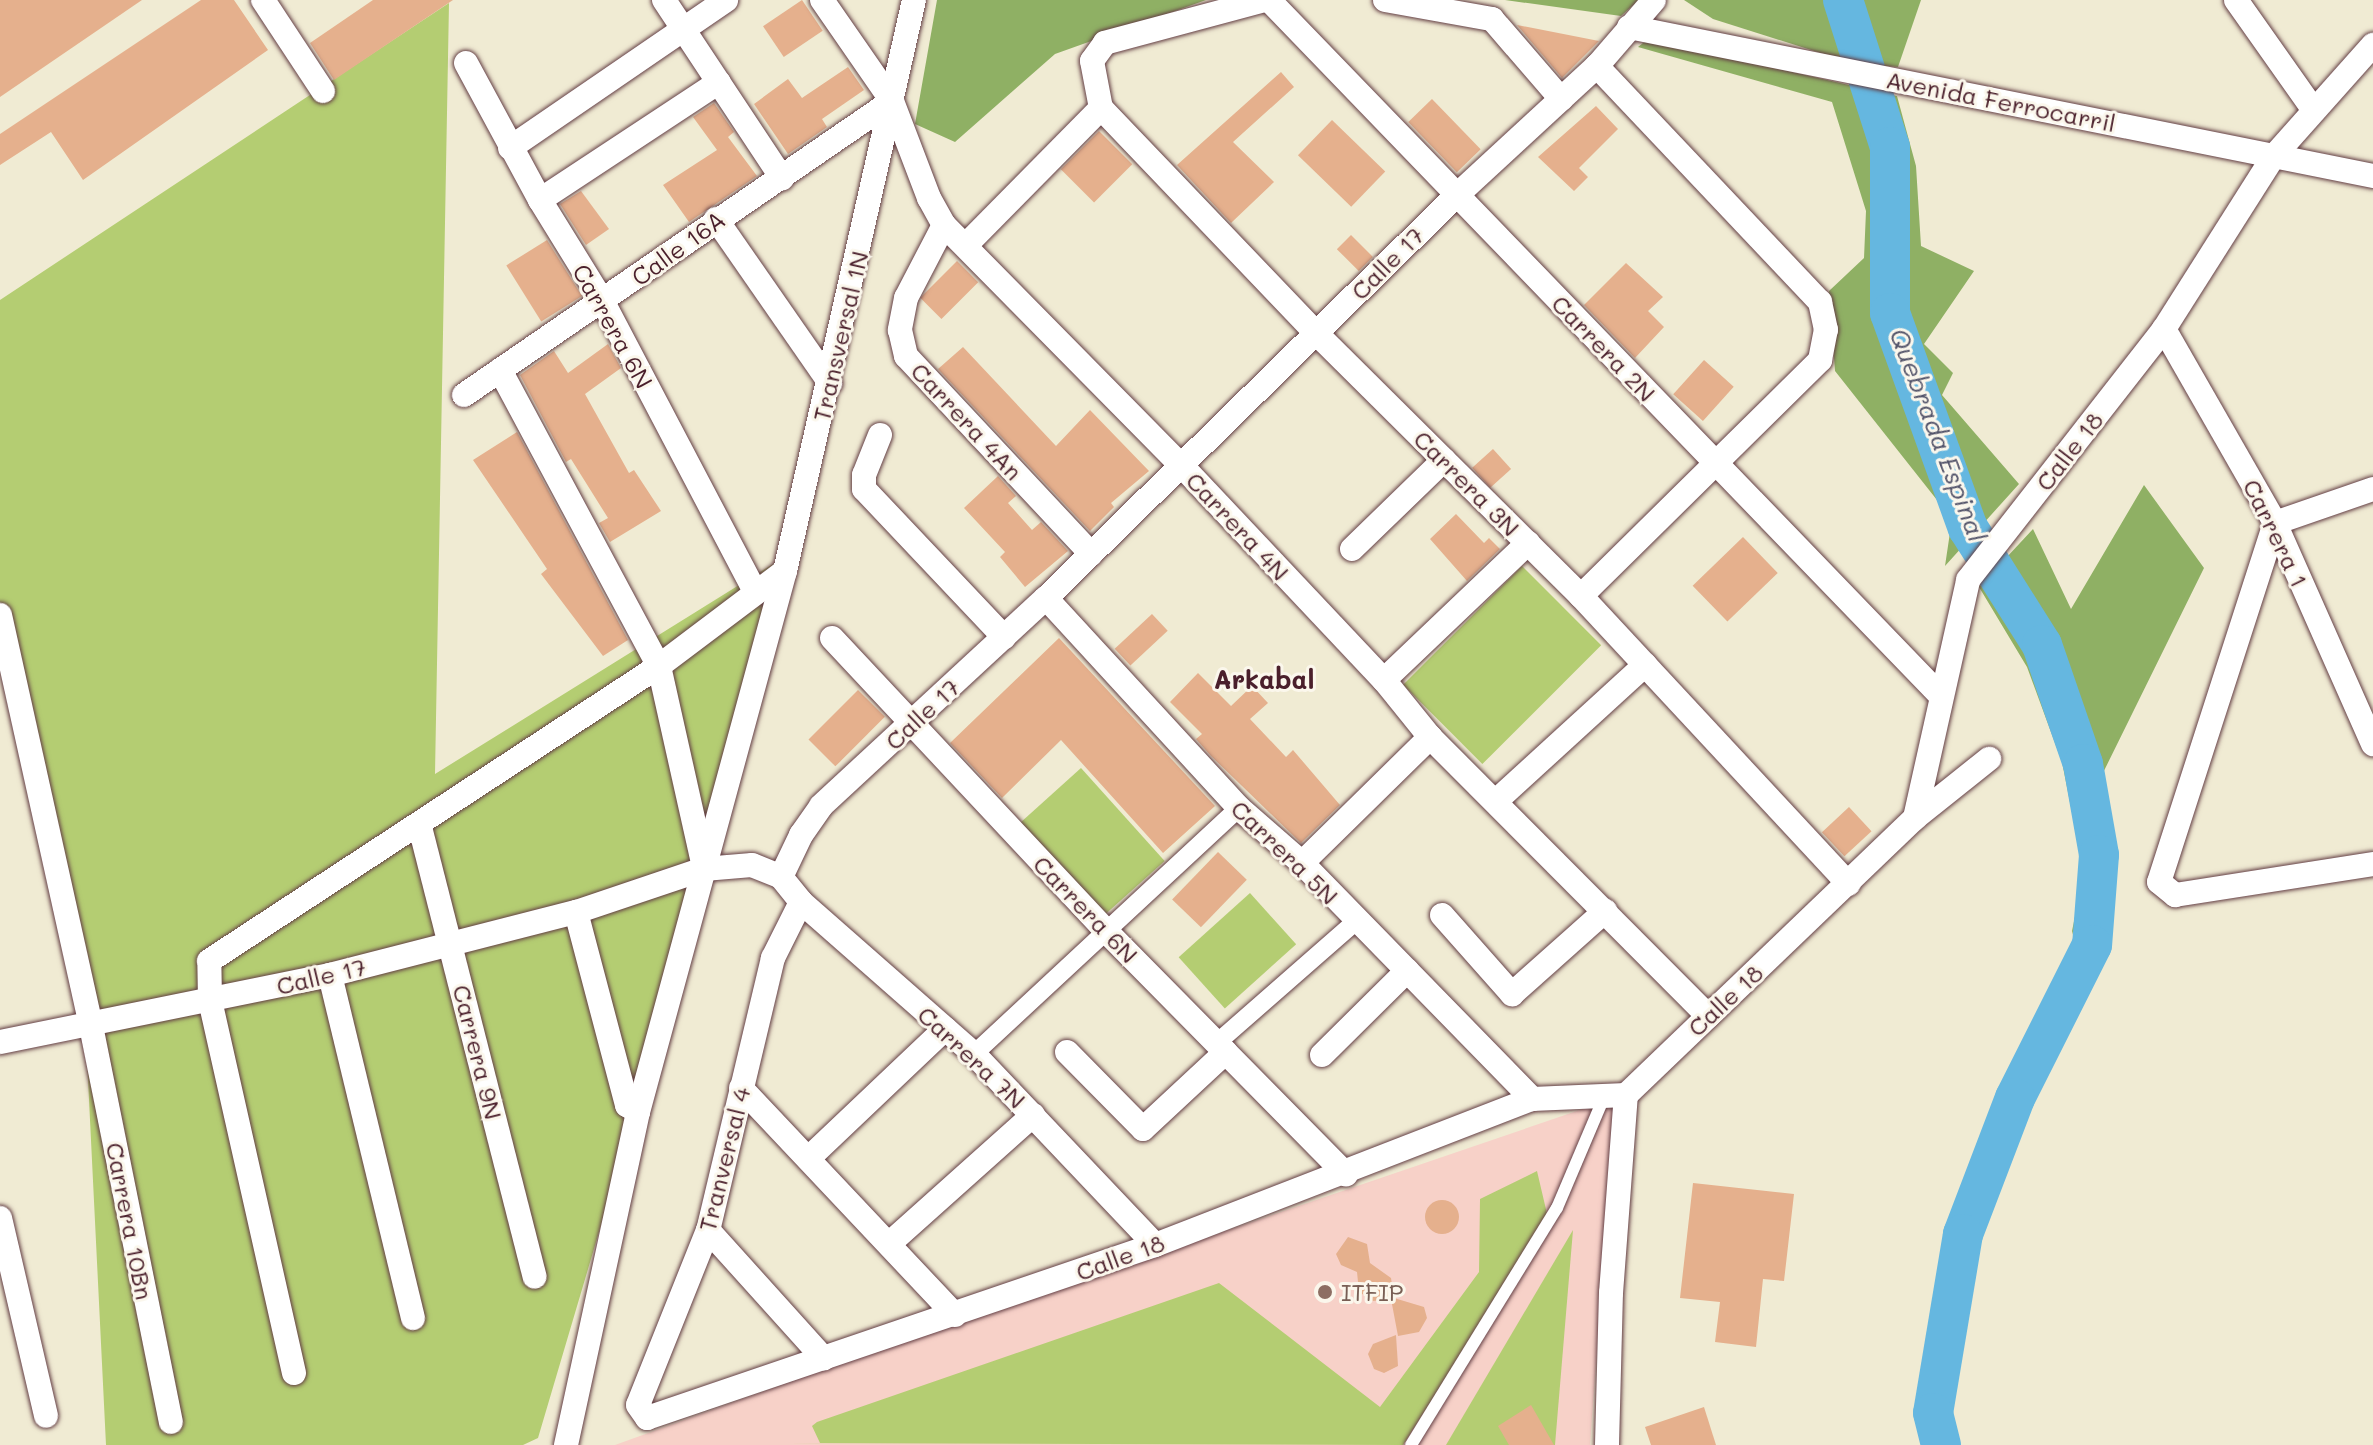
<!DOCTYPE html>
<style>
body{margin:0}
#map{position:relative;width:2373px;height:1445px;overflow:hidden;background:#f0ebd3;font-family:Mali,sans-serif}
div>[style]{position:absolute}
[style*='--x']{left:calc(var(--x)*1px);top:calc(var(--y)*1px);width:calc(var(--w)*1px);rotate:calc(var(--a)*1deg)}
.built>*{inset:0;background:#f7d1c8}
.green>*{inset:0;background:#b4cd72;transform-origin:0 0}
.forest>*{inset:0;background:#8fb064}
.river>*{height:40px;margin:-20px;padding:0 20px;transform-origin:20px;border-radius:20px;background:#65b7e0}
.building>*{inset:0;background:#e5b08d;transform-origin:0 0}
.round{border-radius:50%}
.roads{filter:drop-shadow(0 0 2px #633e44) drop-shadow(0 0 2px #633e44)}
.service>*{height:12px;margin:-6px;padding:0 6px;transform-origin:6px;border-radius:6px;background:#fff}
.pedestrian>*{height:18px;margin:-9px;padding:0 9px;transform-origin:9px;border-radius:9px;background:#fff}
.minor>*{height:24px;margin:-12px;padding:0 12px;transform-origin:12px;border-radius:12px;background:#fff}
.dots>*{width:22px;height:22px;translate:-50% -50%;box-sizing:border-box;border:4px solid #fbf7ec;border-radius:50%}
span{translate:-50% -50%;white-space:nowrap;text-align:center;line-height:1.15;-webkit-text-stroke:6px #fbf7ec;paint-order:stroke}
.street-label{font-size:24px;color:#4a1f2b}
.education-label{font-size:24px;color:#785e54}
.left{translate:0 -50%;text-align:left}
.water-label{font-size:26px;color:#53546a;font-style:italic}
.neighbourhood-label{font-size:26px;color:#4a1f2b;font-weight:700}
</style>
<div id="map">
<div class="built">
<div style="clip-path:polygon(1615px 1098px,1590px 1445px,615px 1445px,892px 1345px)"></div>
</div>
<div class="green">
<div style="clip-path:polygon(449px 3px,435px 774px,802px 546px,538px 1438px,523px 1445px,106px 1445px,84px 998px,0 632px,0 300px)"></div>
<div style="left:1522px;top:566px;width:112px;height:168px;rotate:45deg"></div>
<div style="left:1081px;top:768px;width:125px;height:81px;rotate:48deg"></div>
<div style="left:1250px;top:893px;width:69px;height:96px;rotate:48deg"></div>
<div style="clip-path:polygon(1537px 1171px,1548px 1218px,1403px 1445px,786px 1443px,820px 1443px,812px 1426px,817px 1422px,1219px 1283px,1380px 1407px,1479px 1272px,1480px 1199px)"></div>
<div style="clip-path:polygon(1573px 1230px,1555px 1445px,1446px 1445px)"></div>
</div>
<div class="forest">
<div style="clip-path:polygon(937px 0,1206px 0,1055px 54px,955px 142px,915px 124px)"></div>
<div style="clip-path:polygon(1505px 0,1639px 0,1621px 16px)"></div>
<div style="clip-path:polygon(1684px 0,1921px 0,1898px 67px,1852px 63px,1713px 19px)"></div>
<div style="clip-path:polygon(1648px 39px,1897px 96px,1916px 166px,1921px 246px,1974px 271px,1924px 344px,1953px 373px,1942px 395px,2019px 484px,1945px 566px,1952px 519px,1835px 371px,1829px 291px,1864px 258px,1866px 211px,1832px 102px,1638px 47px)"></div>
<div style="clip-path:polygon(2144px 485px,2204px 568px,2097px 785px,2114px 908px,2089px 994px,2072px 931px,2084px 873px,2062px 762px,2027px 667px,1979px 587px,2033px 529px,2071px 609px)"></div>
</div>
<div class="river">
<div style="--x:1843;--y:0;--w:154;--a:72.3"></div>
<div style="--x:1890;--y:147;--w:166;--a:90"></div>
<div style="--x:1890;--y:313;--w:229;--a:70.1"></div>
<div style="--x:1968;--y:528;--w:138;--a:57.7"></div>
<div style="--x:2042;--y:645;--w:126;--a:71"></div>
<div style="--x:2083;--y:764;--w:92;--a:80"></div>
<div style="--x:2099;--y:855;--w:90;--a:94.4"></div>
<div style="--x:2092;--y:945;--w:171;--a:116.7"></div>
<div style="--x:2015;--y:1098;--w:146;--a:110.9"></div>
<div style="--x:1963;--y:1234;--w:181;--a:99.5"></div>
<div style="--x:1933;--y:1413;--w:33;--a:76"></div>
</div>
<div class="building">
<div style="clip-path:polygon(0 0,142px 0,0 97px)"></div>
<div style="clip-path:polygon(201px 0,234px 0,268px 50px,83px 180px,51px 132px,0 165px,0 134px)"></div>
<div style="clip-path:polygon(373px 0,453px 0,334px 80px,310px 43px)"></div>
<div style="left:802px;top:0;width:37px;height:47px;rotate:56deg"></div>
<div style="clip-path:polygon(1517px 25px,1599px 41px,1562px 78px)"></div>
<div style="clip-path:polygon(848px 67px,864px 90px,822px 119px,827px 127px,788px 154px,754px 104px,788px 79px,802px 98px)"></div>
<div style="clip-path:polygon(1281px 72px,1294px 87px,1233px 142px,1274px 182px,1231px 223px,1177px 165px)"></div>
<div style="left:1432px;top:99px;width:70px;height:33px;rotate:46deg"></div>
<div style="clip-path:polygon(714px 103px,734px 132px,728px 137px,757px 176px,689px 222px,663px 185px,717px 150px,693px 117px)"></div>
<div style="clip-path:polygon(1596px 106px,1618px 129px,1579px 168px,1588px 177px,1574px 191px,1538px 157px)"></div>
<div style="left:1332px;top:120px;width:74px;height:49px;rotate:44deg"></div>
<div style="left:1099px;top:131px;width:47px;height:54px;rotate:45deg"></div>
<div style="clip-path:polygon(581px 191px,609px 229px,586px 245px,560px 204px)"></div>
<div style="left:1351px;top:235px;width:31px;height:20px;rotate:45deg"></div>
<div style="left:547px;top:240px;width:66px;height:48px;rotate:58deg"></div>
<div style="left:957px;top:261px;width:30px;height:52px;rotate:45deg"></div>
<div style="clip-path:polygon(1626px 263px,1663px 297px,1648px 311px,1664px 327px,1635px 358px,1584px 305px)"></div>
<div style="clip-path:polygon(608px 344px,621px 368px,585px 394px,629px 473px,634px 470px,661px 511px,610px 542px,599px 523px,608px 518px,571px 459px,566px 462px,520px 375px,554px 351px,568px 373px)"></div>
<div style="clip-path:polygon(963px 347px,1056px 446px,1090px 410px,1149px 471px,1111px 503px,1114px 507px,1090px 531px,938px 369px)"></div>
<div style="left:1704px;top:360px;width:40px;height:46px;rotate:42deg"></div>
<div style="clip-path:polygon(517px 432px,628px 640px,603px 656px,541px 574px,547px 569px,473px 460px)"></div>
<div style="left:1493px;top:449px;width:27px;height:28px;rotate:48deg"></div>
<div style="clip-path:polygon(998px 476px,1016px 496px,1008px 503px,1032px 530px,1041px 522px,1068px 551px,1025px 587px,1000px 557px,1005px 552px,964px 508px)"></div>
<div style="clip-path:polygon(1456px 514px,1484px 543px,1489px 538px,1500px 549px,1467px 581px,1430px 539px)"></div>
<div style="left:1743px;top:537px;width:50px;height:70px;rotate:46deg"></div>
<div style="left:1152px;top:614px;width:23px;height:51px;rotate:47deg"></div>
<div style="clip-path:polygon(1059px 638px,1215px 806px,1163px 853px,1061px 740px,1002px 798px,950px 743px)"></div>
<div style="clip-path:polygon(1198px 673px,1231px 706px,1252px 686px,1268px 703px,1250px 719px,1286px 757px,1293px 750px,1340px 805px,1301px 843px,1211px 756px,1196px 739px,1202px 734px,1170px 702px)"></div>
<div style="left:858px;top:690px;width:38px;height:70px;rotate:45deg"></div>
<div style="left:1849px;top:807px;width:33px;height:37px;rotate:47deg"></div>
<div style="left:1218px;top:852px;width:40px;height:66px;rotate:44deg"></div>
<div style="clip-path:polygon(1693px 1183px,1794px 1194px,1784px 1281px,1763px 1279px,1756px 1347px,1715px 1342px,1720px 1302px,1680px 1298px)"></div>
<div class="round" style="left:1425px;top:1200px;width:34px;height:34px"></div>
<div style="clip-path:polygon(1348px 1237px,1367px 1244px,1370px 1263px,1391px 1278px,1394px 1298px,1424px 1307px,1427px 1318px,1419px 1332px,1398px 1336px,1391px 1299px,1373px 1301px,1359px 1292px,1357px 1272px,1341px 1265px,1336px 1254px)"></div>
<div style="clip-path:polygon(1396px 1335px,1398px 1366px,1384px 1373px,1374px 1369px,1368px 1354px,1373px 1344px)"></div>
<div style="clip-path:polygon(1531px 1405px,1554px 1445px,1509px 1445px,1498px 1426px)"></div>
<div style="clip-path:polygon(1704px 1407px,1716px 1445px,1651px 1445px,1645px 1427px)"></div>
</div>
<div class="roads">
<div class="service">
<div style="--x:1411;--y:1445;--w:278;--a:-58.4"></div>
<div style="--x:1557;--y:1208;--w:123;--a:-67"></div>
</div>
<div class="pedestrian">
<div style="--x:1218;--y:1042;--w:184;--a:-41.2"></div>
<div style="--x:974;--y:1054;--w:362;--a:-42.9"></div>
</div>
<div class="minor">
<div style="--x:263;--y:0;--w:109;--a:56.6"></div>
<div style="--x:664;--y:0;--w:214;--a:56.5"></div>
<div style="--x:822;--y:0;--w:123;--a:55.3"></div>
<div style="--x:892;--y:101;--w:104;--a:69.1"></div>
<div style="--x:929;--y:198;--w:31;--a:61"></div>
<div style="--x:944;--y:225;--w:340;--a:45.4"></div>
<div style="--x:1183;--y:467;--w:293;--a:46.7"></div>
<div style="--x:1384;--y:680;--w:73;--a:51.1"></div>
<div style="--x:1430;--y:737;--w:394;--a:45.1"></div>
<div style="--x:1265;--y:0;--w:166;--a:165"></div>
<div style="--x:1105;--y:43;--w:22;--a:126"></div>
<div style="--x:1092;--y:61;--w:48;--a:79.2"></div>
<div style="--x:1101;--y:108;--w:311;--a:46.3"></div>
<div style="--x:1316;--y:333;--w:373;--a:44.8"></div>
<div style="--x:1581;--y:596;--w:393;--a:47.1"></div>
<div style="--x:1269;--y:0;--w:966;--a:46.01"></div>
<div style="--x:1385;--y:0;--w:109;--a:10.1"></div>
<div style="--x:1492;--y:19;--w:106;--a:49.2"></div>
<div style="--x:2236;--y:0;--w:133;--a:54.8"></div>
<div style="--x:1629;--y:27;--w:759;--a:11.32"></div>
<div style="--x:466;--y:63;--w:156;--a:61.6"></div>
<div style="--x:540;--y:200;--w:120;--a:58.3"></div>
<div style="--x:603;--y:302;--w:327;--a:62.3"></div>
<div style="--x:510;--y:148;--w:262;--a:-34.4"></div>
<div style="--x:540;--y:200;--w:214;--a:-33.4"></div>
<div style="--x:716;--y:219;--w:200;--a:55.2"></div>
<div style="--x:944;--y:225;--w:82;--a:117.5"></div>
<div style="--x:906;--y:298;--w:33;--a:101"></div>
<div style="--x:900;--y:330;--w:27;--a:77"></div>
<div style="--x:906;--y:356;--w:271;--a:46.9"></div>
<div style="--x:967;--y:244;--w:191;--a:-45.4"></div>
<div style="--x:2164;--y:329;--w:224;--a:60.2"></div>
<div style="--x:2275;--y:523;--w:242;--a:66.1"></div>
<div style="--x:500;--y:370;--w:336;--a:61.8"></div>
<div style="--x:659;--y:666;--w:202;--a:77.4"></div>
<div style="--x:464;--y:395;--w:519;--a:-34.49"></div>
<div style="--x:880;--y:435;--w:43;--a:111.8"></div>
<div style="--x:864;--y:475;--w:14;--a:90"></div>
<div style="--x:864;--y:489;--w:204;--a:46.6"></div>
<div style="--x:2373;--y:489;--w:104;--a:160.9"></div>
<div style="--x:2275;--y:523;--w:377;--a:107.9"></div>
<div style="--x:2159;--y:882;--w:21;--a:39"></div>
<div style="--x:2175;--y:895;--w:200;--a:-8.9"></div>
<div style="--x:1352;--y:549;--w:128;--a:-44.1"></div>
<div style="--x:1581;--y:596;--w:336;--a:-44.6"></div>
<div style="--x:1820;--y:360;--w:31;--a:-79"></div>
<div style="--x:1826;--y:330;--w:29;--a:-102"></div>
<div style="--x:1820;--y:302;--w:325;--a:-133.4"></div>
<div style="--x:1046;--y:598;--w:285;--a:47.4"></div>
<div style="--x:1239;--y:808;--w:84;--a:41.1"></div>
<div style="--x:1302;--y:863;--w:330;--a:45.7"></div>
<div style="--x:0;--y:615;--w:416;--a:77.5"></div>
<div style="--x:90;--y:1021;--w:409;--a:78.6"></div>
<div style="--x:832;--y:638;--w:401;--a:46.9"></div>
<div style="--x:1106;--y:931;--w:342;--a:45.4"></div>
<div style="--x:1384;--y:680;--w:199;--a:-43.6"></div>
<div style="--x:1496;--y:801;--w:202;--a:-42.4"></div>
<div style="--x:1915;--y:818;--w:244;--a:-77.4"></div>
<div style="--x:1968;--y:580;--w:318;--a:-52"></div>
<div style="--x:2164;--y:329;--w:205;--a:-57.6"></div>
<div style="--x:2274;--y:156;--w:149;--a:-48.3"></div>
<div style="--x:420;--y:827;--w:464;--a:75.7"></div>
<div style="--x:1302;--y:863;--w:180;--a:-44.5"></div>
<div style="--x:781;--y:877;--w:47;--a:-64.5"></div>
<div style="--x:801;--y:835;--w:35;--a:-55"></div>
<div style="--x:821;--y:806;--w:306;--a:-42.8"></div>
<div style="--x:1046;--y:598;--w:574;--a:-44.44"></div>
<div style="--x:1456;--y:196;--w:192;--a:-42.7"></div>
<div style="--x:1597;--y:66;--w:87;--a:-49.2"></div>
<div style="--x:801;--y:902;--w:63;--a:116.6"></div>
<div style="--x:773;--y:958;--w:280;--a:103.4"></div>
<div style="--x:708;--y:1230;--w:188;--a:111.8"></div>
<div style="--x:638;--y:1405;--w:16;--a:55"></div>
<div style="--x:647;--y:1418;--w:537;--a:-18.81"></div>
<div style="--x:1155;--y:1245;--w:404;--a:-21.2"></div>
<div style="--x:1532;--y:1099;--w:94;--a:-2.4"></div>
<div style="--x:1626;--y:1095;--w:400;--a:-43.8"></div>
<div style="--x:1915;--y:818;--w:95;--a:-38.6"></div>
<div style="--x:576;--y:912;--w:200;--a:75.2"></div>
<div style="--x:627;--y:1105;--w:13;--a:32"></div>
<div style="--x:1442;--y:915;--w:106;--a:48.5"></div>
<div style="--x:1512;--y:994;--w:125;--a:-41.7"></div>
<div style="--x:330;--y:975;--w:353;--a:76.4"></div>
<div style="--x:0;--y:1042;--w:337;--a:-11.5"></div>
<div style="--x:330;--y:975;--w:254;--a:-14.4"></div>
<div style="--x:576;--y:912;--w:135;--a:-18.6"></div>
<div style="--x:704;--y:869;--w:48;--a:-4.8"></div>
<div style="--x:752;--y:865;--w:31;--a:22"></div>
<div style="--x:781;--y:877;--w:32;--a:51"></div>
<div style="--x:801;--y:902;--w:230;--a:41.3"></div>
<div style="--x:974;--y:1054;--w:263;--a:46.5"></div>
<div style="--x:1067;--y:1052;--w:108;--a:45.4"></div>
<div style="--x:1143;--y:1129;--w:113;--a:-42.9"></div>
<div style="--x:1322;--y:1055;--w:120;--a:-44.7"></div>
<div style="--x:741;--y:1088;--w:312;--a:46.7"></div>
<div style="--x:811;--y:1156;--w:185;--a:-43.5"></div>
<div style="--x:0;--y:1218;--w:203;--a:76.9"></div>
<div style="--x:708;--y:1230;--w:173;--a:48"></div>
<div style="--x:890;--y:1243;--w:192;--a:-41.8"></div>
<div style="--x:294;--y:1373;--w:382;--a:-102.7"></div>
<div style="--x:210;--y:1000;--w:39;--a:-91"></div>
<div style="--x:209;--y:961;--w:538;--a:-33.25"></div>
<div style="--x:659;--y:666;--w:158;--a:-37"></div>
<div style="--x:566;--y:1445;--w:341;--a:-77.8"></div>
<div style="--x:638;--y:1112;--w:561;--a:-74.8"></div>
<div style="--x:785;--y:571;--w:585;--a:-77.27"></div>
<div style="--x:1607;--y:1445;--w:152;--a:-88.5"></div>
<div style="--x:1611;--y:1293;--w:199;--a:-85.7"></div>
</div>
</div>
<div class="dots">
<div style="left:1325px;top:1292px;background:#8d6e63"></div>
</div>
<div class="street-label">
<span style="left:2001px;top:101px;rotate:11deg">Avenida Ferrocarril</span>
<span style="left:678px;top:248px;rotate:-36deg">Calle 16A</span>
<span style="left:1387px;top:263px;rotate:-45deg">Calle 17</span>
<span style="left:613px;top:326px;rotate:61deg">Carrera 6N</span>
<span style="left:840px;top:336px;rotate:-77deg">Transversal 1N</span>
<span style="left:1604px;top:348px;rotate:46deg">Carrera 2N</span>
<span style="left:967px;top:421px;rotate:47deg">Carrera 4An</span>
<span style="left:2069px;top:451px;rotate:-52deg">Calle 18</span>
<span style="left:1467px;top:483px;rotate:45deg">Carrera 3N</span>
<span style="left:1238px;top:526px;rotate:47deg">Carrera 4N</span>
<span style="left:2276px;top:533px;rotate:64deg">Carrera 1</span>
<span style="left:922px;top:714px;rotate:-43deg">Calle 17</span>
<span style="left:1285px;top:852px;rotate:44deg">Carrera 5N</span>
<span style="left:1086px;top:909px;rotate:46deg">Carrera 6N</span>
<span style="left:321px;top:976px;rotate:-13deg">Calle 17</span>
<span style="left:1725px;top:1000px;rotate:-43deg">Calle 18</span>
<span style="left:478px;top:1052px;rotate:76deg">Carrera 9N</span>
<span style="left:972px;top:1057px;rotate:43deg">Carrera 7N</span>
<span style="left:724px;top:1159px;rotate:-76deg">Tranversal 4</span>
<span style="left:130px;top:1221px;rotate:79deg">Carrera 10Bn</span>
<span style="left:1120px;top:1257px;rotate:-20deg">Calle 18</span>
</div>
<div class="education-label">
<span class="left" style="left:1341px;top:1292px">ITFIP</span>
</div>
<div class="water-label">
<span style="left:1938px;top:435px;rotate:69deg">Quebrada Espinal</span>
</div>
<div class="neighbourhood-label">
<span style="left:1264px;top:680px">Arkabal</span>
</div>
</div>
